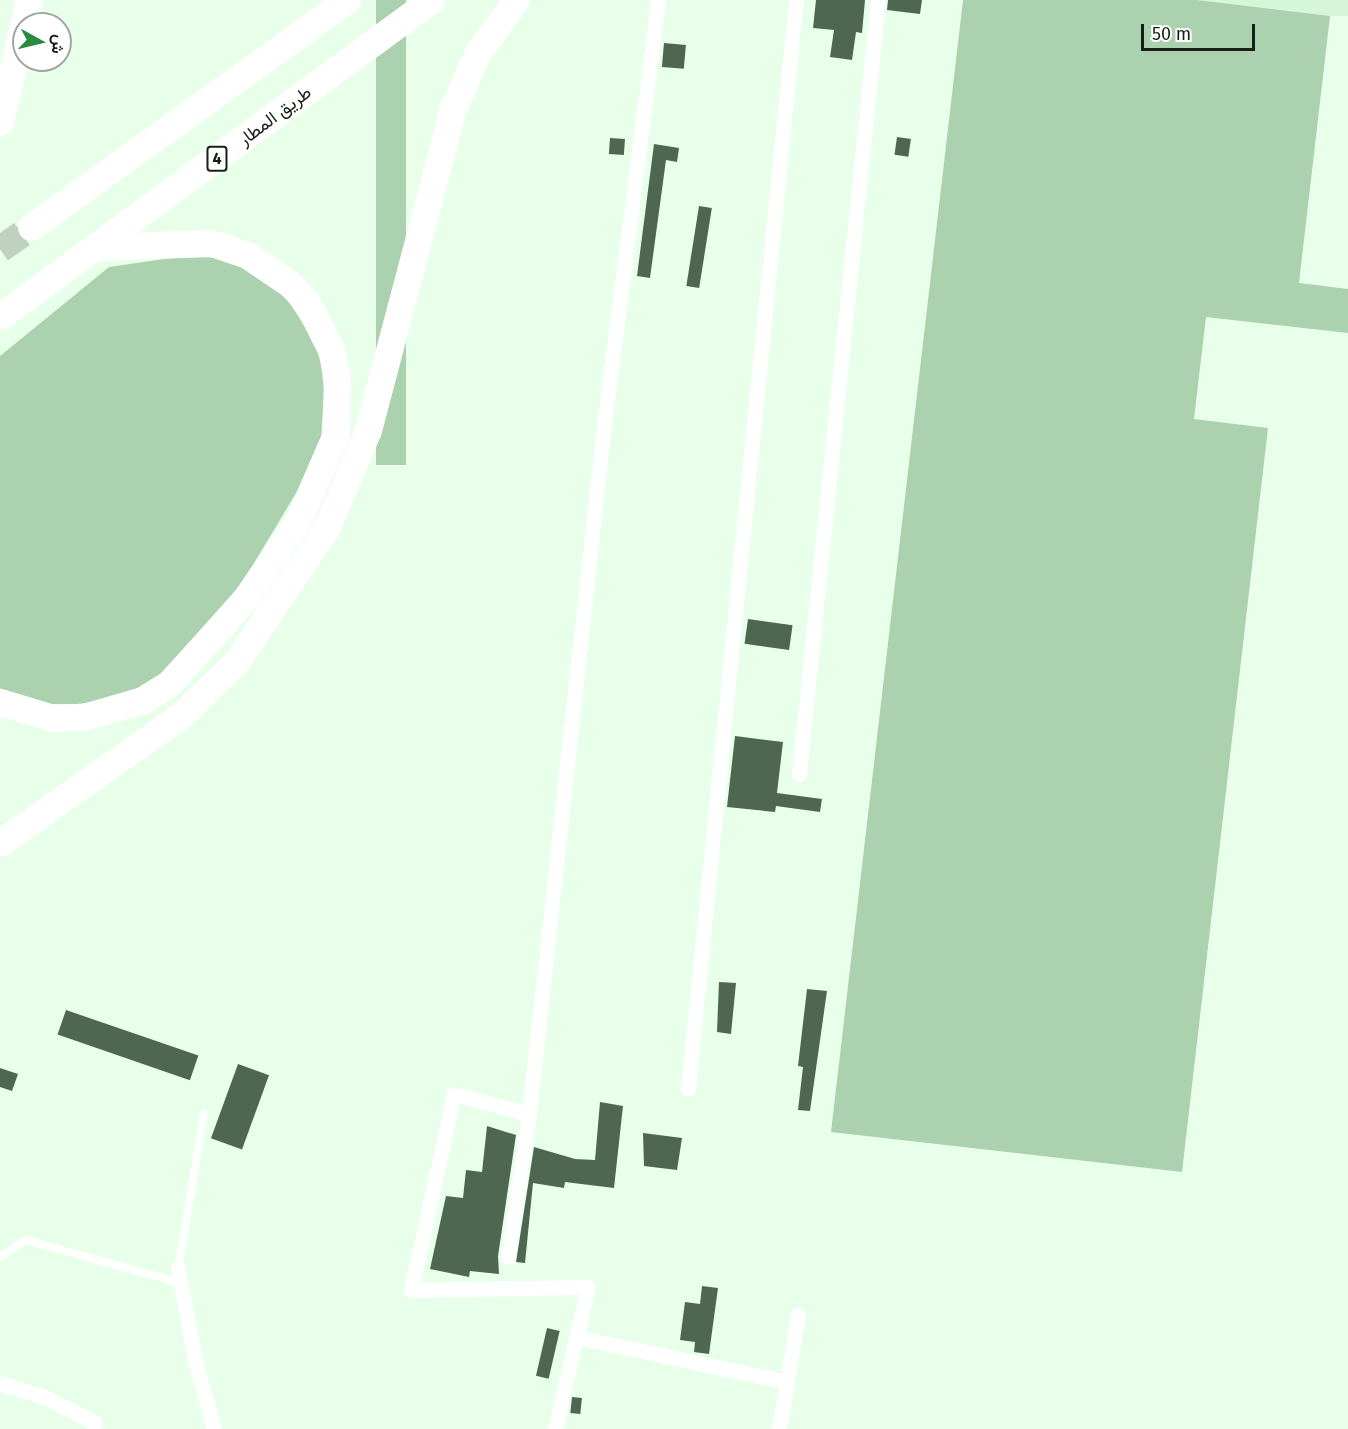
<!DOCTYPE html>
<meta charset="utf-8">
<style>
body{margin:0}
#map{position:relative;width:1348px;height:1429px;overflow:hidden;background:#e8ffe9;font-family:"Fira Sans",Vazirmatn,sans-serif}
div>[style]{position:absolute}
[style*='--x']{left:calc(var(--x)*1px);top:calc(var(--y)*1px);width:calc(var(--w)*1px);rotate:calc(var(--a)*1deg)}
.built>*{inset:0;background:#d5f7d7}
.green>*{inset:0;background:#acd1af;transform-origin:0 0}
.building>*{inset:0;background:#4e6750;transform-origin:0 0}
.highway-tunnel>*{height:27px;margin-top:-13.5px;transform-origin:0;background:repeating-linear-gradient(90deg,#bed2bf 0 27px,transparent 0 41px)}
.lane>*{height:8px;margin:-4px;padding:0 4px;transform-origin:4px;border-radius:4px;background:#fff}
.street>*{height:15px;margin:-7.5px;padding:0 7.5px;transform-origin:7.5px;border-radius:7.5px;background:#fff}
.highway>*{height:27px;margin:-13.5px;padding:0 13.5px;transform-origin:13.5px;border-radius:13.5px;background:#fff}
span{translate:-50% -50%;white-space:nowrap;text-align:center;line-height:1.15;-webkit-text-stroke:6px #fff;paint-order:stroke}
.shield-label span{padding:2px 4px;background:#fff;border:2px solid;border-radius:4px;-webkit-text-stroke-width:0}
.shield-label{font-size:16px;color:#162017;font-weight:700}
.street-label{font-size:18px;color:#162017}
.north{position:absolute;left:12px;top:12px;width:60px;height:60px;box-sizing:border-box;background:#fff;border:2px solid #a2a6a2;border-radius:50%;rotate:98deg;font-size:16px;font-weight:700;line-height:24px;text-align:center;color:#162017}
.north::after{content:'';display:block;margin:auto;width:21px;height:27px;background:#2a8b3e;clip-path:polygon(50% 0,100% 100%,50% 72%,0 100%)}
.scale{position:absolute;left:1141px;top:24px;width:114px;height:27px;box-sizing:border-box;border:3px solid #162017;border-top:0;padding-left:8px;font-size:18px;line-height:21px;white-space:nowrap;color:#162017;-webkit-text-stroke:4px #fff;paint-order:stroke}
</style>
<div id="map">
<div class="built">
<div style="clip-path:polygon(1197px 0,1348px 0,1348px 16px,1330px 16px)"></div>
</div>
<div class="green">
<div style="left:376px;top:0;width:30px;height:465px"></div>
<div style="clip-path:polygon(963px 0,1197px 0,1330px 16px,1299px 283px,1348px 289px,1348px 333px,1206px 317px,1194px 419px,1268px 428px,1182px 1172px,831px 1132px)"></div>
<div style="clip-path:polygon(192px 255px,228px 260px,258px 271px,281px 290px,319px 348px,324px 390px,321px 440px,308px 473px,238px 590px,160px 674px,121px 698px,77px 704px,42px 704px,6px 693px,0 688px,0 356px,109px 267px)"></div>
</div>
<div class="building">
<div style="clip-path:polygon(816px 0,865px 0,862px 33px,856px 32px,852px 60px,830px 57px,834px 30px,813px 28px)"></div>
<div style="clip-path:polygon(888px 0,922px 0,920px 14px,887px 10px)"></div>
<div style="left:664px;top:43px;width:22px;height:24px;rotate:5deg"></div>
<div style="left:897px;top:137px;width:14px;height:18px;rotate:8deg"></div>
<div style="left:610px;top:138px;width:15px;height:16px;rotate:4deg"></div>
<div style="clip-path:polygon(654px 144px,679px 148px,677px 162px,666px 160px,650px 278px,637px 276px)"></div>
<div style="left:699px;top:206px;width:13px;height:81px;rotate:9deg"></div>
<div style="left:748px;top:619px;width:45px;height:25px;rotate:8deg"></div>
<div style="clip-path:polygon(735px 736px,783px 742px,777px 793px,822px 799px,820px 812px,776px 806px,775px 812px,727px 807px)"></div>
<div style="clip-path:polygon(719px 982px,736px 983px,731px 1034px,717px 1032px)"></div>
<div style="clip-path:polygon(807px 989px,827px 991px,810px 1111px,798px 1110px,803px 1067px,798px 1066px)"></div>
<div style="left:66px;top:1010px;width:140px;height:26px;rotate:19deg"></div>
<div style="left:238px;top:1064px;width:33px;height:79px;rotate:20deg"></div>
<div style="clip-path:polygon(0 1068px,18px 1074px,12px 1091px,0 1087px)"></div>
<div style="clip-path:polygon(600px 1102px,623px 1106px,614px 1188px,565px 1182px,564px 1188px,533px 1183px,525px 1263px,516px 1262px,534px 1147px,575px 1159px,595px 1160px)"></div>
<div style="clip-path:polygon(487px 1126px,516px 1135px,498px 1256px,499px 1274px,470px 1271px,469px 1277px,430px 1269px,446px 1196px,463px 1198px,466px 1170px,482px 1172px)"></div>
<div style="clip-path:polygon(643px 1133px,682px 1138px,677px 1170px,644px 1166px)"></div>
<div style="clip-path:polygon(702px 1286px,718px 1288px,709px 1354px,694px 1352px,695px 1342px,680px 1340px,685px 1302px,700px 1304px)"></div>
<div style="left:547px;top:1328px;width:13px;height:49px;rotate:13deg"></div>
<div style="left:572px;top:1397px;width:10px;height:16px;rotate:6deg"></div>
</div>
<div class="highway-tunnel">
<div style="--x:0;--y:249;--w:38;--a:-35"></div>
</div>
<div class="lane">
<div style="--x:0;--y:1257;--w:31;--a:-33"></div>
<div style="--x:26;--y:1240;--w:156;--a:15.6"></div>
<div style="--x:176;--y:1282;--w:171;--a:-80.6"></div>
</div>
<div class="street">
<div style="--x:799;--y:774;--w:778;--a:-84.17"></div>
<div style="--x:688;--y:1089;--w:1094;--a:-84.34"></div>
<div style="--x:529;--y:1114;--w:702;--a:-83.79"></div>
<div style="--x:605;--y:416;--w:419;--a:-82.7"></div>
<div style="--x:508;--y:1257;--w:145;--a:-81.6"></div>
<div style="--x:529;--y:1114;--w:78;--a:-165.1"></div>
<div style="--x:454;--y:1094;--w:201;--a:102.4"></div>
<div style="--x:411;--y:1290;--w:177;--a:-1"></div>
<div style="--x:588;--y:1287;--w:146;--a:103.1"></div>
<div style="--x:178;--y:1268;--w:95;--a:79.6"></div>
<div style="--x:195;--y:1361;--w:71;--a:74.4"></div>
<div style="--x:577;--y:1337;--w:215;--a:12.1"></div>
<div style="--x:0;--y:1383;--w:49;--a:17.7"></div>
<div style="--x:47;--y:1398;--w:53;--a:27.1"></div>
<div style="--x:94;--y:1422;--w:7;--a:90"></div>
<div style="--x:779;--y:1429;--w:116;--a:-80.5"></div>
</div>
<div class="highway">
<div style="--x:0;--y:122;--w:125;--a:-76.6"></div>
<div style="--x:31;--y:227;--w:389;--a:-35.7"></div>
<div style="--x:2;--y:315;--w:532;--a:-36.29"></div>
<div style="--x:0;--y:702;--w:55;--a:16.8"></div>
<div style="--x:53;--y:718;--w:31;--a:-2"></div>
<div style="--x:84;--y:717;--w:61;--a:-16.1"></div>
<div style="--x:143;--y:700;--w:31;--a:-32"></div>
<div style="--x:169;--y:684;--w:115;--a:-48.2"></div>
<div style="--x:246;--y:598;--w:95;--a:-56.1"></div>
<div style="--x:299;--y:519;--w:93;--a:-66.5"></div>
<div style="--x:336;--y:434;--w:58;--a:-89"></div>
<div style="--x:337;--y:376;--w:27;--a:-103"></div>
<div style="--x:331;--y:350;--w:54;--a:-116.6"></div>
<div style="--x:307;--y:302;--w:25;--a:-133"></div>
<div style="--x:290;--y:284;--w:52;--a:-146"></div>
<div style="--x:247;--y:255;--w:37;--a:-161"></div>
<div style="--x:212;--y:243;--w:113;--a:178"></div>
<div style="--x:0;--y:843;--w:224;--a:-35.2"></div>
<div style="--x:183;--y:714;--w:74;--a:-44.5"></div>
<div style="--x:236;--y:662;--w:161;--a:-55.9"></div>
<div style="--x:326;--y:529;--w:108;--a:-67"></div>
<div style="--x:368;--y:430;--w:330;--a:-75.2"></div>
<div style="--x:452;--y:111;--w:62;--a:-66.3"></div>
<div style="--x:477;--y:54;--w:67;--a:-54.2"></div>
</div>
<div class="shield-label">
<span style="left:217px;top:159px">4</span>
</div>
<div class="street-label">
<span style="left:275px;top:116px;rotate:-37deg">طريق المطار</span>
</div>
<div class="north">ش</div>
<div class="scale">50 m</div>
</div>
